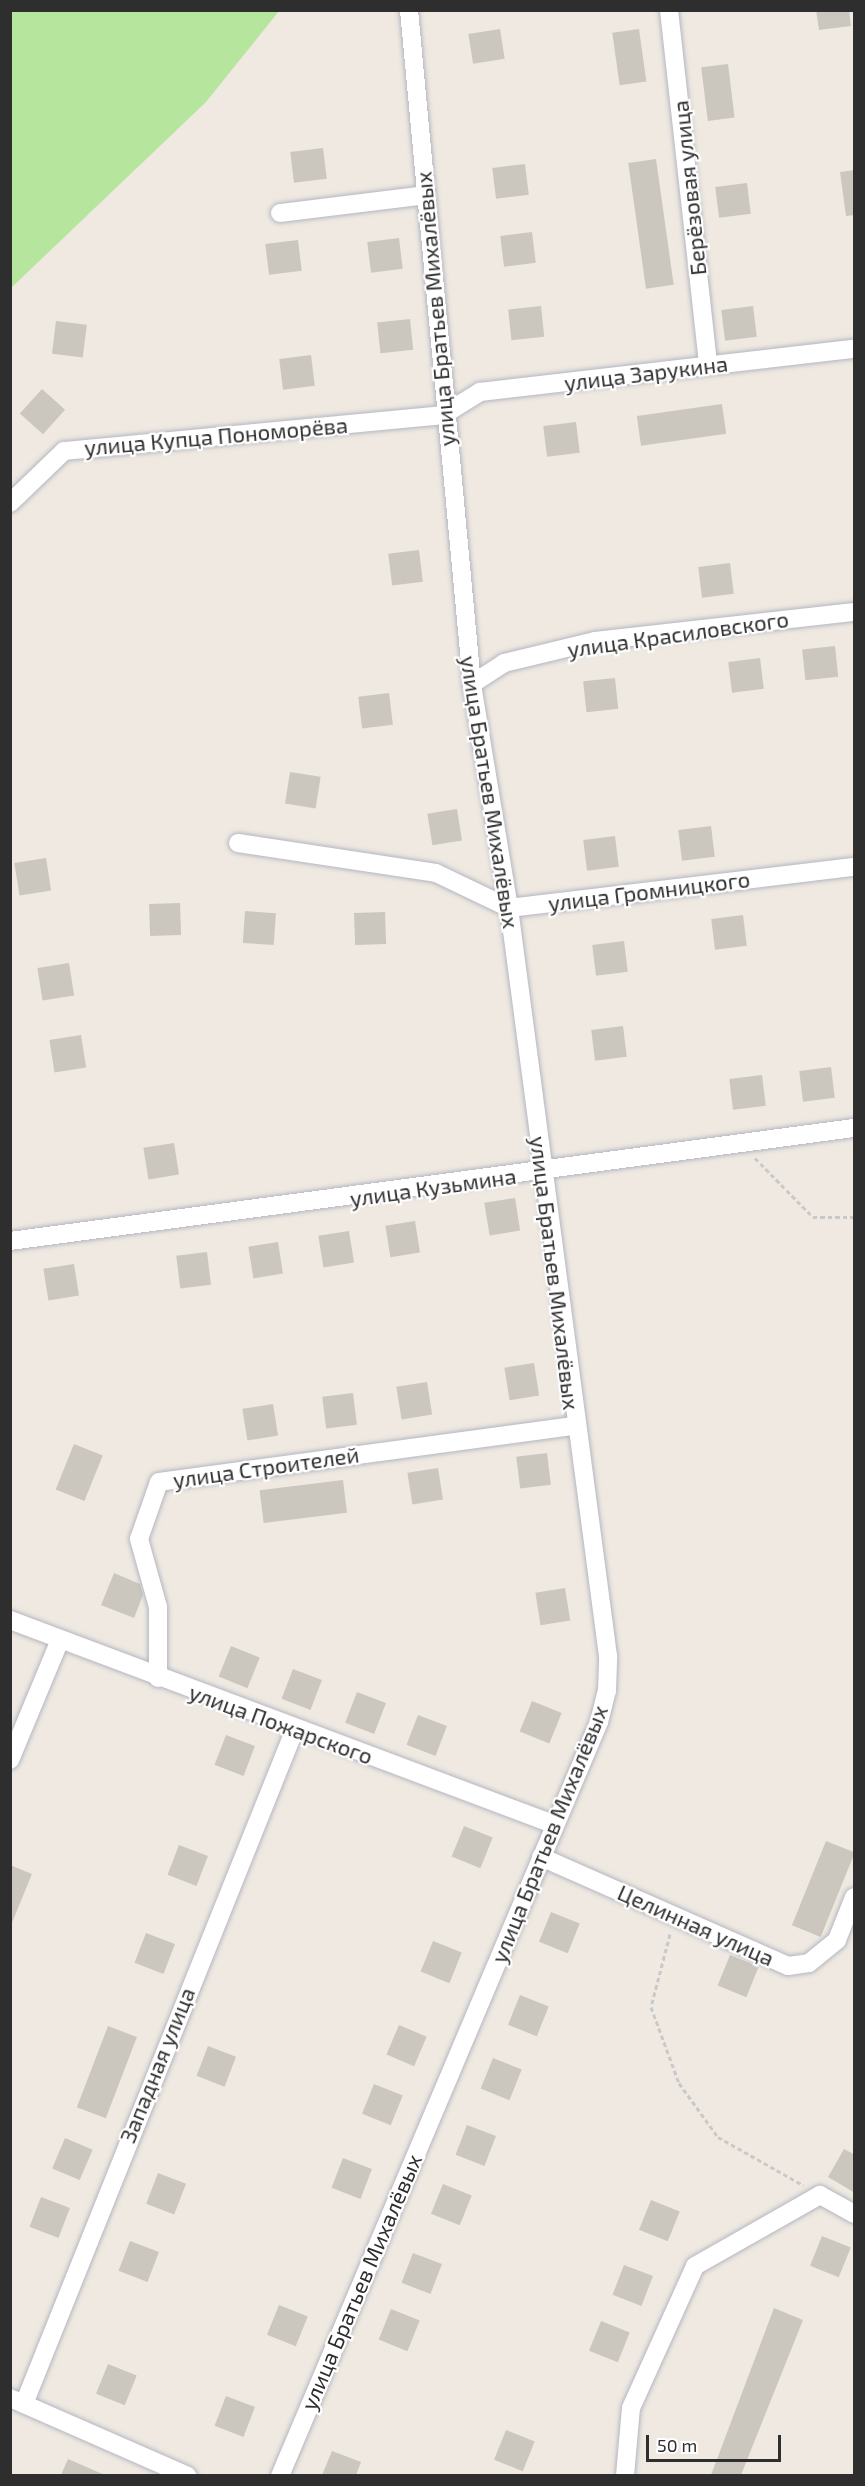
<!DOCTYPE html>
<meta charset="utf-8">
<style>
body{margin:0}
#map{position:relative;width:865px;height:2486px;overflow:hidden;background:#efe9e1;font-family:"Exo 2",sans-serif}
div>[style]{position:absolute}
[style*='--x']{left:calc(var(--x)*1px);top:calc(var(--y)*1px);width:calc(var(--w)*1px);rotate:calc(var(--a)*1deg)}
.green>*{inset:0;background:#b6e59e}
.building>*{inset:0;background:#cbc7bf;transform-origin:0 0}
.path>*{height:3px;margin-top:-1.5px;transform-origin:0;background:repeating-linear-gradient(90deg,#c9c9c9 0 4.5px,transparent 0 7.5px)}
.roads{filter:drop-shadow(0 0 2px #b4b7c1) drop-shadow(0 0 2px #b4b7c1)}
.minor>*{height:18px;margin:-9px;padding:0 9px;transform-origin:9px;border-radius:9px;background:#fff}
span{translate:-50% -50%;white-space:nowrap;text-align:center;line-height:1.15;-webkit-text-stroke:4.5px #fff;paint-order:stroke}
.street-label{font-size:22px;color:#2e2e2e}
.frame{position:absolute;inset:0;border:12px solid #2e2e2e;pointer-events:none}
.scale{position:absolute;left:646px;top:2435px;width:135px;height:27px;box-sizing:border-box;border:3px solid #2e2e2e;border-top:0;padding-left:8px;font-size:18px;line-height:21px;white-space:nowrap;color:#2e2e2e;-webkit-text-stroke:4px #fff;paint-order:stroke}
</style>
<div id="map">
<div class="green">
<div style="clip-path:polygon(11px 10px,279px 11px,206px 102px,11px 288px)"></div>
</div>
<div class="building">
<div style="clip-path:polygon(816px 10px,849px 10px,851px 26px,819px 30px)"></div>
<div style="left:500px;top:29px;width:30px;height:32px;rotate:81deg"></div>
<div style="left:639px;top:29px;width:53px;height:27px;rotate:82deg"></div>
<div style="left:728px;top:64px;width:54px;height:27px;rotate:83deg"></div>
<div style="left:323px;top:148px;width:31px;height:33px;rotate:83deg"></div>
<div style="left:656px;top:159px;width:127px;height:28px;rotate:82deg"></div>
<div style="left:525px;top:164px;width:31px;height:33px;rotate:83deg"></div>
<div style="clip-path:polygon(855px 170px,855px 215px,846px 216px,840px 172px)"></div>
<div style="left:747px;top:183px;width:31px;height:32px;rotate:83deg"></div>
<div style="left:532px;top:232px;width:31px;height:32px;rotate:83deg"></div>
<div style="left:399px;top:238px;width:31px;height:32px;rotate:83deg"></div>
<div style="left:298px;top:240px;width:31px;height:33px;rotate:83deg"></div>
<div style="left:541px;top:306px;width:31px;height:33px;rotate:84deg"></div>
<div style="left:753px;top:306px;width:31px;height:32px;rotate:83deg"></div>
<div style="left:410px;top:319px;width:31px;height:33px;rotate:84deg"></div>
<div style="left:56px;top:321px;width:31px;height:33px;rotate:7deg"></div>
<div style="left:311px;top:355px;width:31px;height:32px;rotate:83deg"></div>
<div style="left:42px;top:389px;width:31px;height:33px;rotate:42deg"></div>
<div style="left:722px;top:404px;width:30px;height:86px;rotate:82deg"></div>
<div style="left:576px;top:422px;width:31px;height:33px;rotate:83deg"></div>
<div style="left:419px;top:550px;width:32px;height:31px;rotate:83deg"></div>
<div style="left:730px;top:563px;width:31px;height:32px;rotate:83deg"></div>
<div style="left:835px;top:646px;width:31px;height:33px;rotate:84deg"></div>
<div style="left:760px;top:658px;width:31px;height:32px;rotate:83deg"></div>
<div style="left:615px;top:678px;width:31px;height:32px;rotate:84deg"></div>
<div style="left:389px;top:693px;width:32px;height:31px;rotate:83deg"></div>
<div style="left:290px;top:772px;width:31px;height:32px;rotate:9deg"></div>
<div style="left:457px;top:809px;width:32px;height:30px;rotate:81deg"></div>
<div style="left:711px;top:826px;width:31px;height:33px;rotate:83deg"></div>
<div style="left:615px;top:836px;width:31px;height:32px;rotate:83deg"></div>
<div style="left:46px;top:858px;width:33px;height:32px;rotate:81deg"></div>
<div style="left:180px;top:903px;width:32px;height:31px;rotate:88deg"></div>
<div style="left:245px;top:911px;width:31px;height:32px;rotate:4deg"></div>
<div style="left:385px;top:912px;width:32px;height:31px;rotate:88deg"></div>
<div style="left:743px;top:915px;width:31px;height:32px;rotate:83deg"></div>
<div style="left:624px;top:941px;width:31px;height:32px;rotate:83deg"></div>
<div style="left:69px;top:963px;width:33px;height:32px;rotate:81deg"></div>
<div style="left:623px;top:1026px;width:31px;height:32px;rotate:83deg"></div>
<div style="left:81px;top:1035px;width:33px;height:32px;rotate:81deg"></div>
<div style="left:831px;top:1067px;width:31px;height:32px;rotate:83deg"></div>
<div style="left:762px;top:1075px;width:31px;height:33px;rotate:83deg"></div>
<div style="left:174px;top:1143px;width:32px;height:31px;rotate:81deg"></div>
<div style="left:515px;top:1198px;width:33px;height:31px;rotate:81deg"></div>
<div style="left:415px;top:1221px;width:32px;height:30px;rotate:81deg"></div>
<div style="left:349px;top:1231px;width:32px;height:31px;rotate:81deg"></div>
<div style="left:278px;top:1242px;width:32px;height:30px;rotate:81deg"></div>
<div style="left:207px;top:1252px;width:33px;height:31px;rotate:83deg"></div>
<div style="left:74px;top:1264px;width:32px;height:31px;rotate:81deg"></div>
<div style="left:534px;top:1363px;width:33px;height:30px;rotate:81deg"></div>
<div style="left:427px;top:1382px;width:33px;height:31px;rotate:81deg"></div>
<div style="left:353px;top:1393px;width:32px;height:31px;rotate:83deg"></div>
<div style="left:273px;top:1404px;width:32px;height:31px;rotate:81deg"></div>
<div style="left:74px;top:1444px;width:31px;height:49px;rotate:22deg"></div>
<div style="left:547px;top:1453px;width:32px;height:31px;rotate:83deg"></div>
<div style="left:438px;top:1468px;width:32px;height:31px;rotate:81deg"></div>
<div style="left:343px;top:1480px;width:33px;height:84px;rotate:83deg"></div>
<div style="clip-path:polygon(114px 1573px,140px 1584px,143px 1595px,134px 1618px,101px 1605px)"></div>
<div style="left:565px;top:1588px;width:33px;height:30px;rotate:81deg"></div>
<div style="left:231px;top:1646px;width:31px;height:33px;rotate:22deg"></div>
<div style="left:293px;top:1669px;width:31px;height:32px;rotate:21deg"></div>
<div style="left:357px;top:1692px;width:31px;height:33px;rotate:21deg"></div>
<div style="left:532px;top:1701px;width:32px;height:33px;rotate:22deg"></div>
<div style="left:418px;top:1715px;width:31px;height:32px;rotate:21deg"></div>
<div style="left:226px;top:1735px;width:31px;height:32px;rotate:21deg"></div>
<div style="left:464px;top:1826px;width:31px;height:33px;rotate:22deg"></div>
<div style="left:826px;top:1841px;width:31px;height:91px;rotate:22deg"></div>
<div style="left:179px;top:1845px;width:31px;height:32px;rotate:21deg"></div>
<div style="clip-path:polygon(10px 1865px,32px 1874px,11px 1925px,10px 1925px)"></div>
<div style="left:551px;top:1912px;width:31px;height:32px;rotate:22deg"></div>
<div style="left:146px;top:1933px;width:31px;height:32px;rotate:21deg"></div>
<div style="left:433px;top:1941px;width:31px;height:33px;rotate:22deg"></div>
<div style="left:730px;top:1955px;width:31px;height:33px;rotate:22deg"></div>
<div style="left:520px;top:1995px;width:31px;height:32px;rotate:22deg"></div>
<div style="left:399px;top:2025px;width:30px;height:32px;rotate:23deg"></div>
<div style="left:108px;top:2026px;width:31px;height:87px;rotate:21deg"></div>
<div style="left:208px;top:2046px;width:30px;height:32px;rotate:21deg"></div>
<div style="left:493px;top:2058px;width:31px;height:33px;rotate:22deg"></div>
<div style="left:374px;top:2084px;width:31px;height:32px;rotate:22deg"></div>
<div style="left:467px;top:2125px;width:31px;height:32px;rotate:21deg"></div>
<div style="left:65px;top:2138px;width:30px;height:33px;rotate:23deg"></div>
<div style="clip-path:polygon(844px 2149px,855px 2155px,855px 2193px,828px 2177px)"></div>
<div style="left:343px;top:2158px;width:31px;height:32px;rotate:21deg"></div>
<div style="left:158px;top:2173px;width:30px;height:33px;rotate:21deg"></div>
<div style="left:443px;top:2184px;width:31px;height:32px;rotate:22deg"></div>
<div style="left:41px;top:2197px;width:31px;height:32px;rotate:21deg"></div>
<div style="left:651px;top:2200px;width:31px;height:32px;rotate:22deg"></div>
<div style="left:822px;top:2236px;width:31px;height:32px;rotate:22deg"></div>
<div style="left:130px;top:2241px;width:31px;height:32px;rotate:21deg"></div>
<div style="left:413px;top:2253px;width:31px;height:32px;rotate:21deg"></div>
<div style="left:624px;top:2265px;width:31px;height:32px;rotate:21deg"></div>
<div style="left:279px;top:2305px;width:31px;height:32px;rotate:22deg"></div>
<div style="clip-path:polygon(774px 2308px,803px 2320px,741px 2475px,711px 2475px)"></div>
<div style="left:391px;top:2309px;width:31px;height:33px;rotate:22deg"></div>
<div style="left:601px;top:2321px;width:31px;height:32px;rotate:22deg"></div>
<div style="left:108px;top:2364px;width:31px;height:32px;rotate:22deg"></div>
<div style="left:226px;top:2396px;width:31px;height:32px;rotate:21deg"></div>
<div style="left:506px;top:2430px;width:31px;height:32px;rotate:22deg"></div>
<div style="clip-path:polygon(332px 2451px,361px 2462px,356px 2475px,322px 2475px)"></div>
<div style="clip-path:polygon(68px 2459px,105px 2475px,61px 2475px)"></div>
</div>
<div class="path">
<div style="--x:755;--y:1158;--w:83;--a:45.5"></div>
<div style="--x:813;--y:1217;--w:41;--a:0"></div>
<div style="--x:670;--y:1934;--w:75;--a:104.6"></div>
<div style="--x:651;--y:2007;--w:81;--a:69.8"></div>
<div style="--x:679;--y:2083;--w:67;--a:54.2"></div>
<div style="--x:718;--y:2137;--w:98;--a:29.5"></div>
</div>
<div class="roads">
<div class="minor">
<div style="--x:669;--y:10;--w:357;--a:83.7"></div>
<div style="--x:280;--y:213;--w:147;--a:-7"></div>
<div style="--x:10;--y:503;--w:75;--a:-43.9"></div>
<div style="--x:64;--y:451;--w:381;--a:-5.4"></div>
<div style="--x:443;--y:415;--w:44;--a:-31.9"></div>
<div style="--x:480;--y:392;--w:376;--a:-6.6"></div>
<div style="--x:472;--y:684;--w:38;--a:-33"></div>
<div style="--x:504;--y:663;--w:94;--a:-13.6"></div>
<div style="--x:595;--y:641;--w:261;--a:-6.4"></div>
<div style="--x:238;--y:843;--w:200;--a:8.6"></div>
<div style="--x:436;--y:873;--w:81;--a:25.6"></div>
<div style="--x:509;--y:908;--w:347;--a:-6.8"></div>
<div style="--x:10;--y:1241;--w:852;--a:-7.63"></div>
<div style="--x:10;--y:1620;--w:580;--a:20.59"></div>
<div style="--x:158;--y:1678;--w:71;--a:-90"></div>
<div style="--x:158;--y:1607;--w:71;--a:-105.6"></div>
<div style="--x:139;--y:1539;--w:60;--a:-70.7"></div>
<div style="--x:159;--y:1482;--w:419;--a:-7.7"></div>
<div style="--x:10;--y:1760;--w:130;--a:-67.4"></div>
<div style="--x:541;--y:1857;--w:270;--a:23.8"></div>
<div style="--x:788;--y:1966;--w:21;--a:-8"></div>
<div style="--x:809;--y:1963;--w:36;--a:-39"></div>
<div style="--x:837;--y:1940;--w:46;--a:-68.4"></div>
<div style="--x:10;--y:2398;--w:194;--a:23.7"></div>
<div style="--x:24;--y:2404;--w:727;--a:-68.13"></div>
<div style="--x:280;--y:2476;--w:819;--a:-67.07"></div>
<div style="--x:599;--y:1722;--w:32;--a:-76"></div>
<div style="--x:607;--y:1691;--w:35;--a:-88"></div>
<div style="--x:608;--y:1656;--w:755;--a:-97.54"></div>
<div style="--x:509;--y:908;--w:227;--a:-99.4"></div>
<div style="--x:472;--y:684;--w:677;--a:-95.34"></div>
<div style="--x:625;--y:2476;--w:68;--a:-85"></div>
<div style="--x:631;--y:2408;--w:156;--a:-65.7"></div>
<div style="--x:695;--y:2266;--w:144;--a:-29.6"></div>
<div style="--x:820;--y:2195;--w:39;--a:29"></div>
</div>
</div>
<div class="street-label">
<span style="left:689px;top:188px;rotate:-96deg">Берёзовая улица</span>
<span style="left:435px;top:309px;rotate:-95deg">улица Братьев Михалёвых</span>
<span style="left:646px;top:373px;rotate:-7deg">улица Зарукина</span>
<span style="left:216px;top:436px;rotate:-5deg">улица Купца Пономорёва</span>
<span style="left:678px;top:634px;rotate:-8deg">улица Красиловского</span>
<span style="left:490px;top:792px;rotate:81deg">улица Братьев Михалёвых</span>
<span style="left:649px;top:891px;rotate:-7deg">улица Громницкого</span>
<span style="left:433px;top:1187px;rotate:-8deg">улица Кузьмина</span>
<span style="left:555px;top:1273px;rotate:83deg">улица Братьев Михалёвых</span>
<span style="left:266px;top:1467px;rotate:-8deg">улица Строителей</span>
<span style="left:281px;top:1724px;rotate:20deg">улица Пожарского</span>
<span style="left:549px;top:1834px;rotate:-68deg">улица Братьев Михалёвых</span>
<span style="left:696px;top:1925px;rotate:24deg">Целинная улица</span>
<span style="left:157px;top:2065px;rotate:-68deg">Западная улица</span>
<span style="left:361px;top:2282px;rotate:-67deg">улица Братьев Михалёвых</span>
</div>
<div class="frame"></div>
<div class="scale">50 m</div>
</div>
